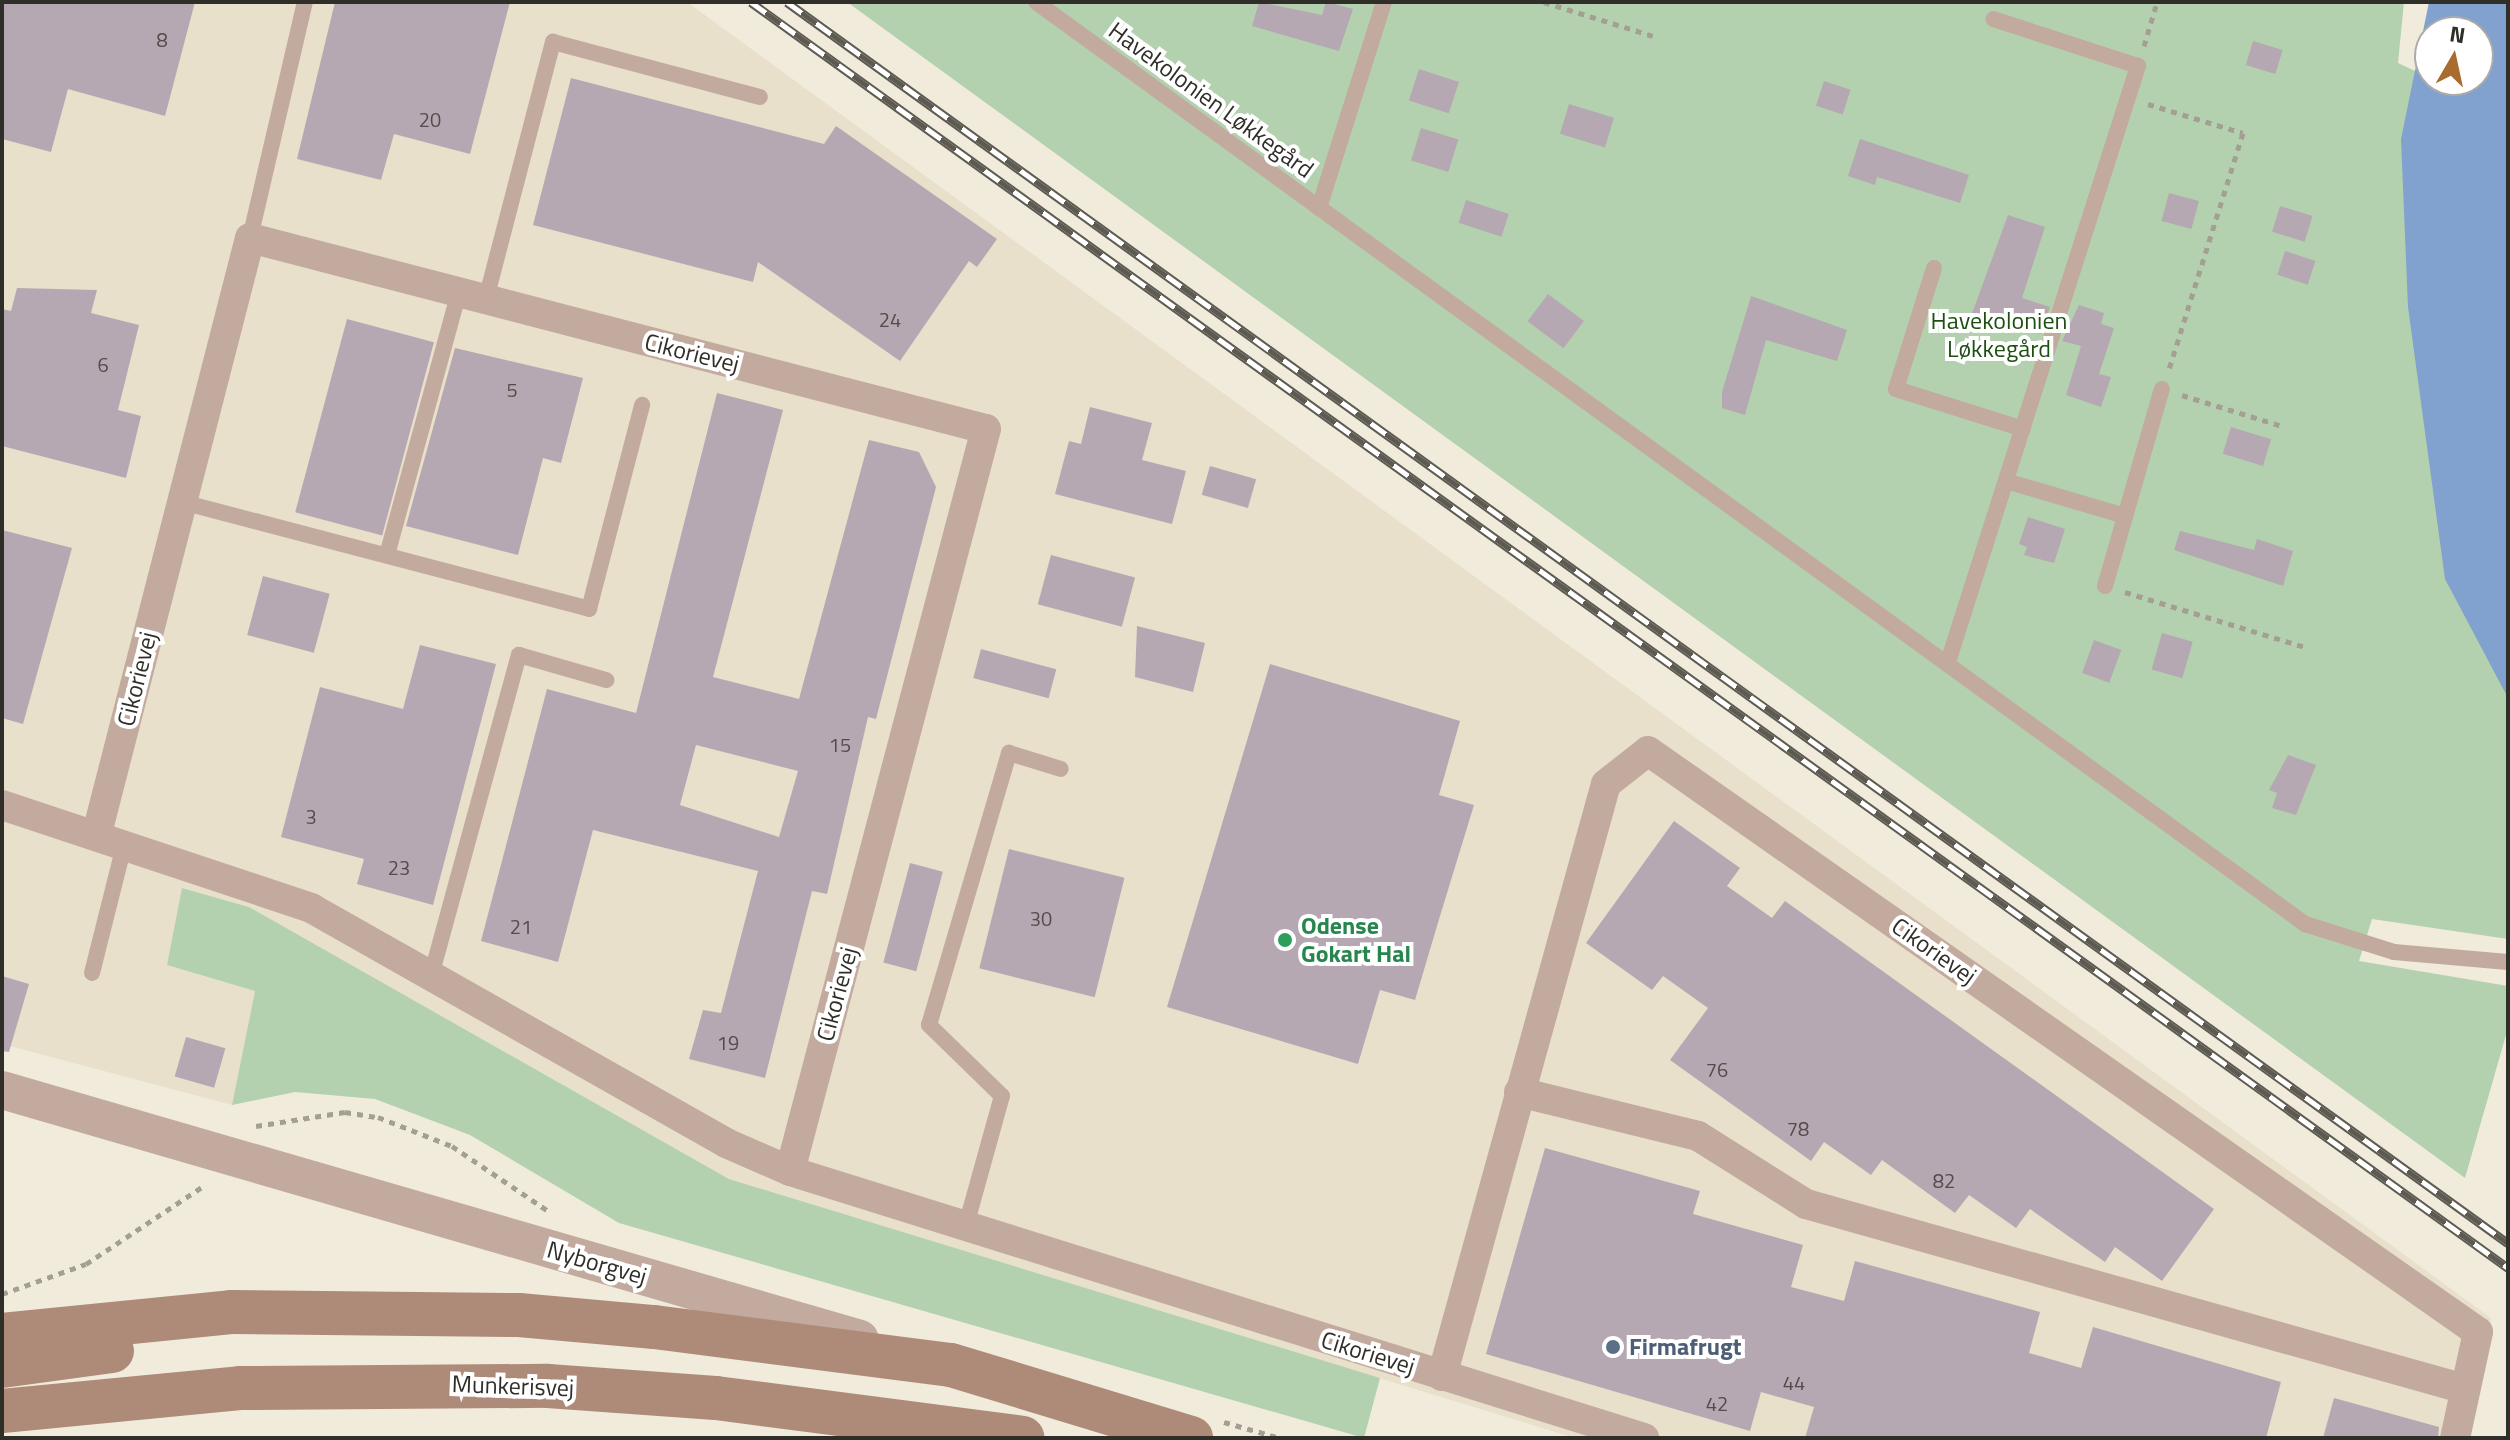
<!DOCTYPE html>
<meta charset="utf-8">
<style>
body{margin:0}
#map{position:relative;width:2510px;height:1440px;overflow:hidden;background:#f1ebdc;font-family:"Titillium Web",sans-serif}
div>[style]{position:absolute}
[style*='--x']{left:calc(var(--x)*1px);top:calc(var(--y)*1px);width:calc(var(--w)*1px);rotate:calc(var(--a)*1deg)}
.built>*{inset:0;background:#e8e0ca}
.green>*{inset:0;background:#b3d1ae}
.water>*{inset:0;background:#81a1ce}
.building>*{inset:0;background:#b6a8b2;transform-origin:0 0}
.path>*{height:5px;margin-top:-2.5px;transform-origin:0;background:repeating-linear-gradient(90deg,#a39f93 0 6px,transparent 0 12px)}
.service>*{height:16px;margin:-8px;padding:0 8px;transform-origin:8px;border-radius:8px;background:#c3aa9e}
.minor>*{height:30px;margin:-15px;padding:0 15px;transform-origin:15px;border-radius:15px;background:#c3aa9e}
.tertiary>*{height:38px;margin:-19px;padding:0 19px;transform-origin:19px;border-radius:19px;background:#c3aa9e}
.secondary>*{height:44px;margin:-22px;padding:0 22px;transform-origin:22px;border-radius:22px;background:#ae8a78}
.rail>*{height:9px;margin-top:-4.5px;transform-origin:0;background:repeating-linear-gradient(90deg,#fff 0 18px,#5d5a52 0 36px);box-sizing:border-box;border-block:2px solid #5d5a52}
.dots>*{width:22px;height:22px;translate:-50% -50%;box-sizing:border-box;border:4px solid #fff;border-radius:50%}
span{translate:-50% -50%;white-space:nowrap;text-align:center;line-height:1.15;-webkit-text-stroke:8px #fff;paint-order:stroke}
.number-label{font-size:20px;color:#524c4a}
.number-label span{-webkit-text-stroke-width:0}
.street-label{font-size:24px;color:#302e28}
.park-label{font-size:24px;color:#1d4f12}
.leisure-label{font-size:24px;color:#27864d;font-weight:700}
.left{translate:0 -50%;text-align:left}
.service-label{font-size:24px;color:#4e5e75;font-weight:700}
.frame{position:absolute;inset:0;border:4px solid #302e28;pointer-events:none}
.north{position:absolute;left:2414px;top:16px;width:80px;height:80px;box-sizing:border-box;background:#fff;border:2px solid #acaba9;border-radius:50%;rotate:9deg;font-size:22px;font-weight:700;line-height:32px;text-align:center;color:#302e28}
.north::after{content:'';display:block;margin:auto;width:28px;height:36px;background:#a96c30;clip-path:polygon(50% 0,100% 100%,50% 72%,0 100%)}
</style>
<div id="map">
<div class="built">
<div style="clip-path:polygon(2px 2px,687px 2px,2491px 1318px,2470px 1438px,1575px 1438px,729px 1179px,249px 907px,183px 888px,167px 965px,255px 991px,232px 1105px,2px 1044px)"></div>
</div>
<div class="green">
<div style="clip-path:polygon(847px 2px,2404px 2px,2398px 63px,2430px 78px,2508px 499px,2508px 939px,2372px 919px,2359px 961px,2508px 986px,2508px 1028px,2465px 1178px)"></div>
<div style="clip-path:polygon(182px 888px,249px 907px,729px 1179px,1380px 1378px,1364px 1438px,619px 1223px,470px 1135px,375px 1099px,295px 1092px,232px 1105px,255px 991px,167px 965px)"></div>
</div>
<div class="water">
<div style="clip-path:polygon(evenodd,2429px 2px,2508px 2px,2508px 698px,2445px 579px,2408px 307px,2401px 139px,2429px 2px,2430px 32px,2478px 32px,2478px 80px,2430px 80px,2430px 32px)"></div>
</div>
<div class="building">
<div style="clip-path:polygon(2px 2px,195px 2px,165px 116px,68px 89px,51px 152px,2px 139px)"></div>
<div style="clip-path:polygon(335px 2px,510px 2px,470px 154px,394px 134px,381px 180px,297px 159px)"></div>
<div style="clip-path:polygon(1259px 2px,1322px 15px,1326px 2px,1353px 9px,1339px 51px,1252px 26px)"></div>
<div style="left:2253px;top:41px;width:31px;height:25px;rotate:17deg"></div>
<div style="left:1419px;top:69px;width:42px;height:33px;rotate:18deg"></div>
<div style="clip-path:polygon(571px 78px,824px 144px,836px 126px,997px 239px,977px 267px,969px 261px,900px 361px,758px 262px,753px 282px,533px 225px)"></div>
<div style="left:1824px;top:81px;width:28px;height:26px;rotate:18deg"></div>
<div style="left:1569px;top:104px;width:47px;height:31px;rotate:17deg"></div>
<div style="left:1421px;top:128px;width:39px;height:34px;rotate:17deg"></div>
<div style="clip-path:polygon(1860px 139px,1969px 175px,1960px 203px,1877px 177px,1875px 185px,1848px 176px)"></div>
<div style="left:2169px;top:193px;width:31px;height:29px;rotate:15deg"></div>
<div style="left:1466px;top:200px;width:45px;height:24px;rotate:18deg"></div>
<div style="left:2280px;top:206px;width:34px;height:27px;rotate:17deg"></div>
<div style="clip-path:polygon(2008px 215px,2045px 227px,2022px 298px,2050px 307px,2041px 334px,1970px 319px)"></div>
<div style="left:2285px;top:251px;width:32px;height:25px;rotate:18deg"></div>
<div style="clip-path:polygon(17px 288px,97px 290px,91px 313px,139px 325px,118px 410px,141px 416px,126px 478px,2px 446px,2px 309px,11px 311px)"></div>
<div style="left:1548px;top:294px;width:45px;height:34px;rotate:37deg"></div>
<div style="clip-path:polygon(1751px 296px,1847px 330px,1837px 361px,1766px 340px,1745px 415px,1722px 408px,1722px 392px)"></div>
<div style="clip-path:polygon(2079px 305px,2104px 313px,2101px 324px,2114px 328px,2099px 374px,2111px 377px,2101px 407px,2066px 395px,2081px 346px,2062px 341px)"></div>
<div style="left:347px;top:319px;width:90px;height:200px;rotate:15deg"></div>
<div style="clip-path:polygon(455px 348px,583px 378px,561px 463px,543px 458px,518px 555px,406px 526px)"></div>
<div style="clip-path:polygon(evenodd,717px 393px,783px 410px,713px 677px,799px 699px,869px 440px,919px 452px,936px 487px,876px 719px,868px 717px,827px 894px,812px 891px,765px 1078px,689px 1059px,703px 1010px,721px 1013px,758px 871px,593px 830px,558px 962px,481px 941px,547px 689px,636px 713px,717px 393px,696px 745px,798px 771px,779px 837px,680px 805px,696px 745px)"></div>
<div style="clip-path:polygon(1090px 407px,1152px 423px,1142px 460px,1186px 471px,1172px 524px,1055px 494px,1069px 441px,1081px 444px)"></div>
<div style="left:2231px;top:427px;width:42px;height:28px;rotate:17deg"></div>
<div style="left:1210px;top:466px;width:48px;height:30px;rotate:16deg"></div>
<div style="clip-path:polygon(2028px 517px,2065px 529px,2054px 563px,2024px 555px,2027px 547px,2019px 544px)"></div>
<div style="clip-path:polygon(2px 530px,72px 548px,23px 724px,2px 718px)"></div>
<div style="clip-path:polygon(2180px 531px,2254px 550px,2257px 539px,2293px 551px,2283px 586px,2174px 550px)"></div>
<div style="left:1051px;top:555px;width:87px;height:51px;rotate:15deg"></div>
<div style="left:263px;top:576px;width:69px;height:61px;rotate:15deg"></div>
<div style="clip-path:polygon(1137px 626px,1205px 643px,1193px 692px,1135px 677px)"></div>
<div style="left:2162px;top:633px;width:32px;height:38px;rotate:16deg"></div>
<div style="left:2094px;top:640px;width:29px;height:35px;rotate:20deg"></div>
<div style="clip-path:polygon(420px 645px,496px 664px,433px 905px,357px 884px,364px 859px,281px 837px,320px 687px,403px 709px)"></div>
<div style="left:981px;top:649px;width:78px;height:30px;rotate:15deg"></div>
<div style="clip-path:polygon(1270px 664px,1460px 721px,1439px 795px,1474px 805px,1440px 916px,1415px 1000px,1380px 990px,1358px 1064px,1167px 1007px)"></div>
<div style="clip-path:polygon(2288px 755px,2316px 765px,2296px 815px,2272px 808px,2277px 793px,2269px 790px)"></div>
<div style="clip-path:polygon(1674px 821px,1740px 868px,1727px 886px,1772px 918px,1785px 901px,2214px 1209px,2162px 1281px,2115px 1247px,2105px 1262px,2030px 1209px,2016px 1228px,1969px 1195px,1955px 1213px,1882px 1160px,1871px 1175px,1824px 1142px,1811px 1161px,1670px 1060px,1708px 1008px,1663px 976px,1652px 990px,1586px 943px)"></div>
<div style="left:1009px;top:849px;width:119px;height:123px;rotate:14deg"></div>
<div style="left:910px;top:863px;width:34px;height:103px;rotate:15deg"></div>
<div style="clip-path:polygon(2px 976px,29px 984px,9px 1052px,2px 1051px)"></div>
<div style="left:186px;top:1037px;width:41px;height:41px;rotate:16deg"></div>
<div style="clip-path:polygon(1545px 1148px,1700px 1191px,1693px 1214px,1803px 1245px,1791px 1287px,1844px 1301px,1855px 1261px,2040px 1312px,2029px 1353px,2081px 1368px,2093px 1327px,2281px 1382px,2266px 1438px,1805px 1438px,1814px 1407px,1761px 1392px,1750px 1431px,1486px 1354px)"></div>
<div style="clip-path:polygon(2334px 1398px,2439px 1427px,2438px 1438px,2323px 1438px)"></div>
</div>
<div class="path">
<div style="--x:1544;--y:2;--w:114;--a:17.3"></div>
<div style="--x:2144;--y:46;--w:46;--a:-73.5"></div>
<div style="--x:2148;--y:104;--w:99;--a:17"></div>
<div style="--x:2243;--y:133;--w:247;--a:107.4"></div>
<div style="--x:2182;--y:395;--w:105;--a:17.2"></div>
<div style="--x:2125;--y:592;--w:191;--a:17"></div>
<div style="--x:256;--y:1126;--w:90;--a:-8.9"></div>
<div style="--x:345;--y:1112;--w:33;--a:9"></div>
<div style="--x:378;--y:1117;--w:79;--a:21.4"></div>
<div style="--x:452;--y:1146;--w:115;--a:34"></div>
<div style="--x:2;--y:1294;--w:89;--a:-19.7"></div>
<div style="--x:86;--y:1264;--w:143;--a:-33.6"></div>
<div style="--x:1224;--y:1422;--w:58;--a:15.9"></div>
</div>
<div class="service">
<div style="--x:1036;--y:2;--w:1569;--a:36"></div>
<div style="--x:2305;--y:924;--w:93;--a:17.5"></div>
<div style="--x:2394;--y:952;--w:114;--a:5"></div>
<div style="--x:1319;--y:208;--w:216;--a:-72.5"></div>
<div style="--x:250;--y:238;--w:242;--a:-76.9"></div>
<div style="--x:1934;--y:268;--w:127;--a:107.4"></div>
<div style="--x:1896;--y:389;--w:133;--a:17.5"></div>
<div style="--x:486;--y:299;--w:266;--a:-75.4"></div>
<div style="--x:553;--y:42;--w:214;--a:14.9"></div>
<div style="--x:2006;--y:481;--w:124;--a:16.4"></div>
<div style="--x:182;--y:502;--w:421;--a:14.7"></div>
<div style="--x:589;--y:609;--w:211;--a:-75.4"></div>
<div style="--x:387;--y:555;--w:273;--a:-74.7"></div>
<div style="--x:2105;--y:586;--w:205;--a:-73.9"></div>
<div style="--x:1948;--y:662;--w:626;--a:-72.32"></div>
<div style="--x:2138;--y:66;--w:152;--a:-162"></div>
<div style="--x:92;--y:973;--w:135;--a:-75.9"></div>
<div style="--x:431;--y:976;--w:333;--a:-74.7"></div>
<div style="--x:519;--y:655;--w:91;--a:16"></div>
<div style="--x:965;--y:1229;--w:138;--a:-74.5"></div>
<div style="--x:1002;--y:1096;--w:102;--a:-135.8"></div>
<div style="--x:929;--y:1025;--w:284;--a:-73.6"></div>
<div style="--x:1009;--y:753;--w:54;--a:17.1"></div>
</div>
<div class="minor">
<div style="--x:2;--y:805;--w:326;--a:18.4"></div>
<div style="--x:311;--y:908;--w:477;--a:29.5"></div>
<div style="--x:726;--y:1143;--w:70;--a:23.6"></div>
<div style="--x:790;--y:1171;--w:895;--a:17.36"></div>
<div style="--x:97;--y:833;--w:614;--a:-75.58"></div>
<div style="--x:250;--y:238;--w:760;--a:14.55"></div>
<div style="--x:986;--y:429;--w:767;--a:104.8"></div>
<div style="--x:1519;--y:1092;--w:184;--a:13.8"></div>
<div style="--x:1698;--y:1136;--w:128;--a:32.2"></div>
<div style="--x:1806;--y:1204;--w:684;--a:15.68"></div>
<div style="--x:1442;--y:1376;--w:614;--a:-74.52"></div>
<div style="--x:1606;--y:784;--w:53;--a:-38.2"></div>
<div style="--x:1648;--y:751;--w:1013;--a:34.99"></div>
<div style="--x:2478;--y:1332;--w:108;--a:102.2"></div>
</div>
<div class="tertiary">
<div style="--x:2;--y:1090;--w:893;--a:16.18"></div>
</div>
<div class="secondary">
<div style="--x:2;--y:1335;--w:230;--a:-5.7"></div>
<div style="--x:231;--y:1312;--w:288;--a:0.6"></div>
<div style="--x:519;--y:1315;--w:136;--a:5.1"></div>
<div style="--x:654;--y:1327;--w:299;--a:7.3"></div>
<div style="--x:951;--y:1365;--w:251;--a:16.9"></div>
<div style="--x:2;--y:1366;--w:111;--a:-7.8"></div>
<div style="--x:2;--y:1411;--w:239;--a:-5.5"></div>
<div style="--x:240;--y:1388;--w:308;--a:-0.4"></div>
<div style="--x:548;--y:1386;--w:168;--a:4.1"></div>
<div style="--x:716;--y:1398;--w:309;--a:7.4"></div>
</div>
<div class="rail">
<div style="--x:751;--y:2;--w:2166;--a:35.77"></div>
<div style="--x:787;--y:2;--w:2122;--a:35.8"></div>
</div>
<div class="dots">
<div style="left:1285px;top:940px;background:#2e9e5b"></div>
<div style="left:1613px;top:1347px;background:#5c6f8a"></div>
</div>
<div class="number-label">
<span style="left:162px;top:39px">8</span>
<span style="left:430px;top:119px">20</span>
<span style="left:890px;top:319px">24</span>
<span style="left:103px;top:364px">6</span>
<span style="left:512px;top:389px">5</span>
<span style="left:840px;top:744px">15</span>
<span style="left:311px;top:816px">3</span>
<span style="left:399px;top:867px">23</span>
<span style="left:1041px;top:918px">30</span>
<span style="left:521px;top:926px">21</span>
<span style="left:728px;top:1042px">19</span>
<span style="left:1717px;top:1069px">76</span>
<span style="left:1798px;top:1128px">78</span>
<span style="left:1944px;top:1180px">82</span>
<span style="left:1794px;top:1382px">44</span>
<span style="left:1717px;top:1403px">42</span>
</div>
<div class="street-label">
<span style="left:1211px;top:100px;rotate:36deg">Havekolonien Løkkegård</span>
<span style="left:692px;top:353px;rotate:14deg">Cikorievej</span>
<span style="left:137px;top:679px;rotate:-76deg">Cikorievej</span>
<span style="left:1934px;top:951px;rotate:35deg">Cikorievej</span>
<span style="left:837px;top:994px;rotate:-75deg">Cikorievej</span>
<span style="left:597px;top:1263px;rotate:16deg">Nyborgvej</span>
<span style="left:1368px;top:1353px;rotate:17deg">Cikorievej</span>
<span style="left:513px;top:1386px;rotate:2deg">Munkerisvej</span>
</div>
<div class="park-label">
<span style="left:1999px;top:335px">Havekolonien<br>Løkkegård</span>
</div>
<div class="leisure-label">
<span class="left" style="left:1301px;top:940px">Odense<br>Gokart Hal</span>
</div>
<div class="service-label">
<span class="left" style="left:1629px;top:1347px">Firmafrugt</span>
</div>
<div class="frame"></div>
<div class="north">N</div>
</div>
